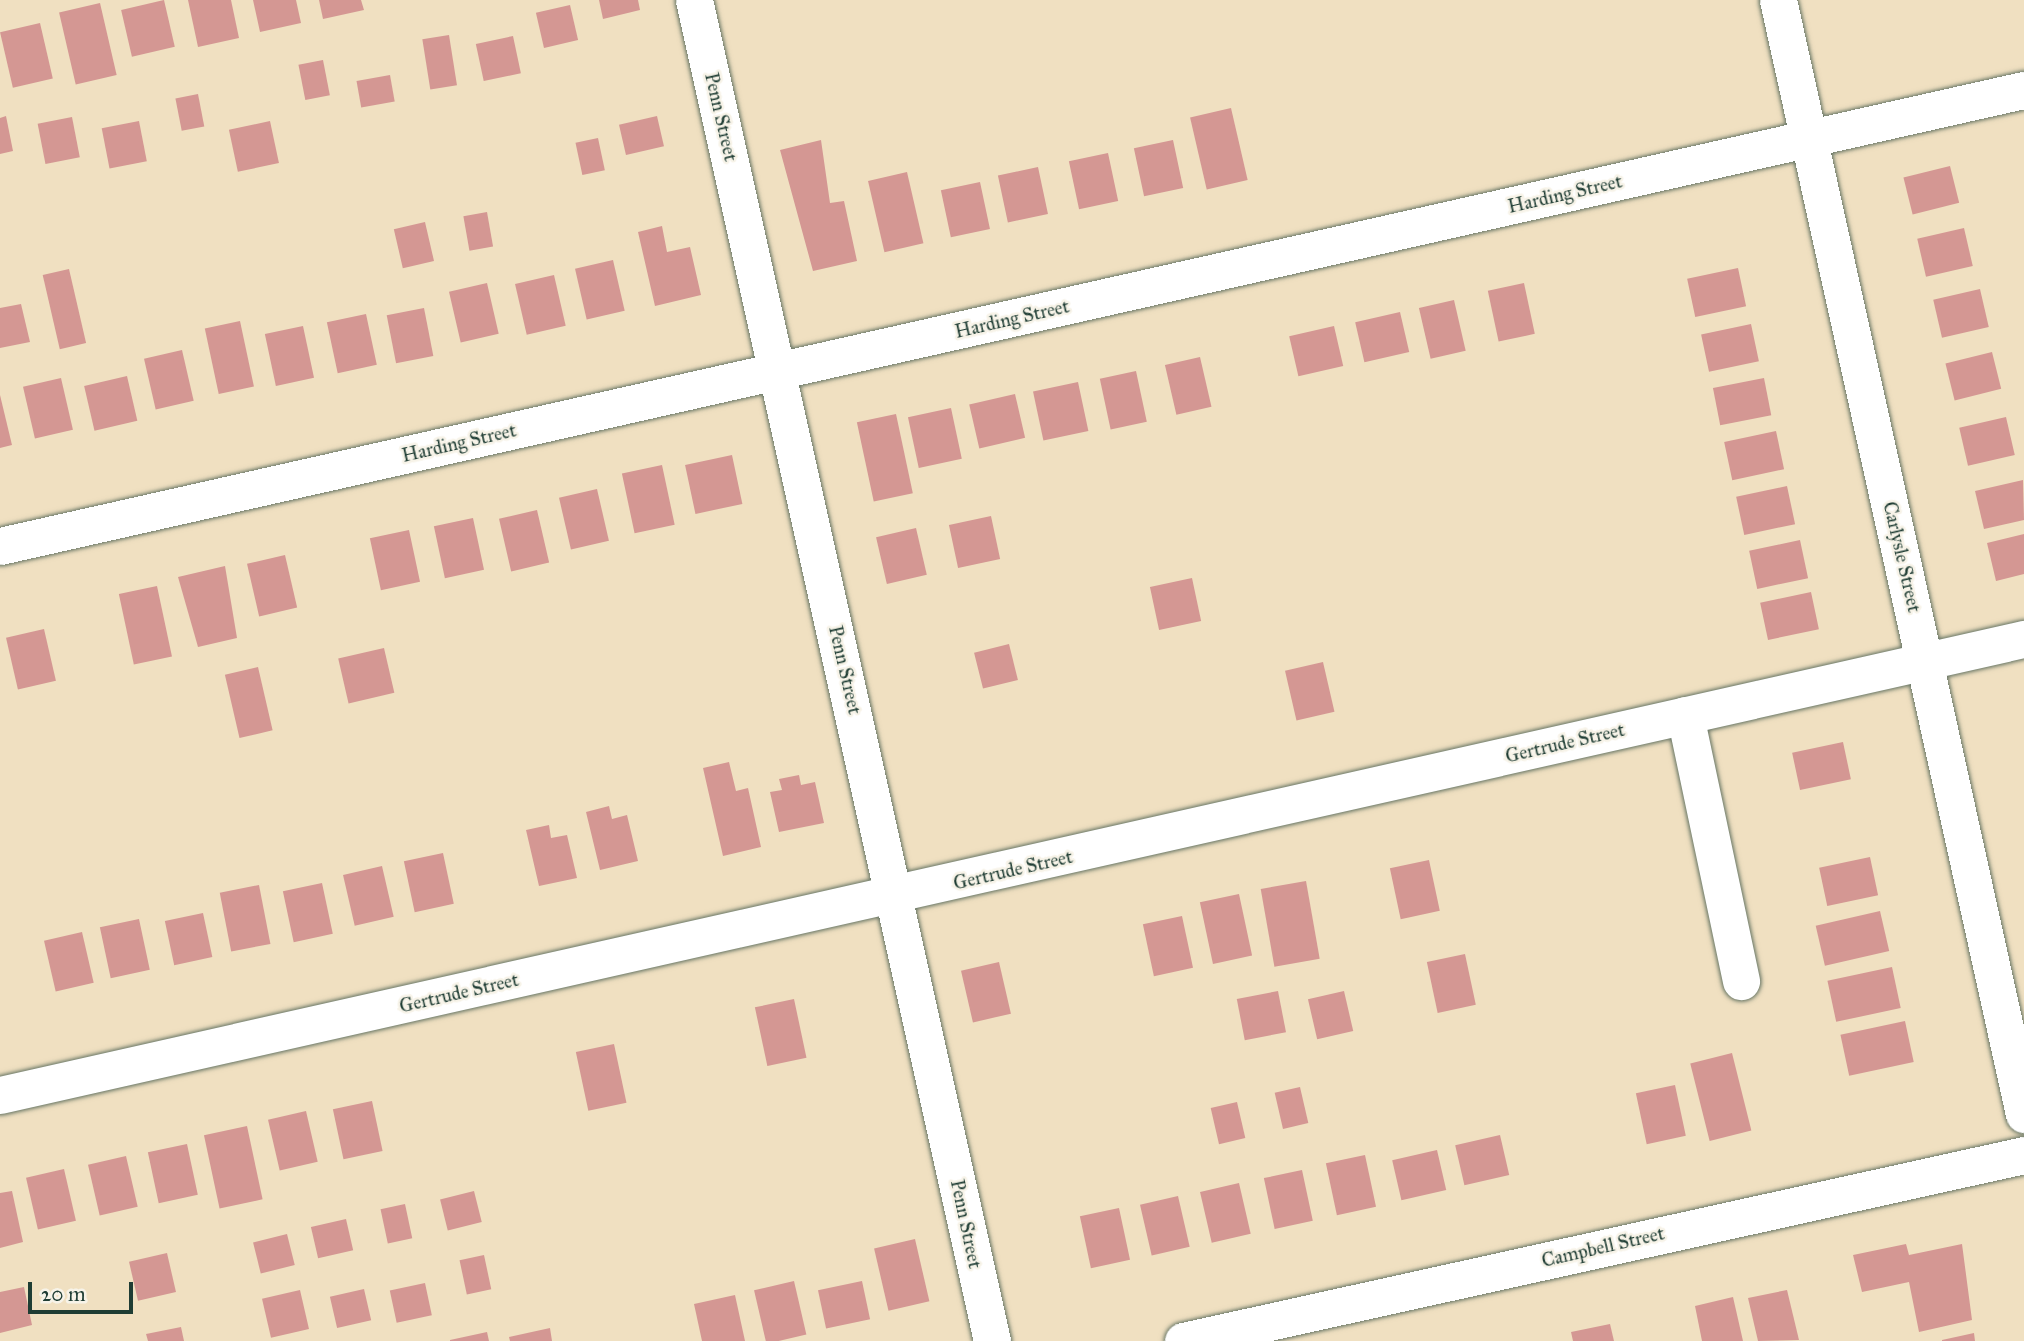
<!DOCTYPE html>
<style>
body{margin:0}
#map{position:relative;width:2024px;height:1341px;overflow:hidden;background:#f0e0c1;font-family:"IM FELL Great Primer",serif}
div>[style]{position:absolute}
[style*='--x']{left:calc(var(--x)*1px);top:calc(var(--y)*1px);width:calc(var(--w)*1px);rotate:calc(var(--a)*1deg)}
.building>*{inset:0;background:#d49793;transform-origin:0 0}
.roads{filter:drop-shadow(0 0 2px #687665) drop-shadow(0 0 2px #687665)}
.minor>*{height:37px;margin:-18.5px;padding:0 18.5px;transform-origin:18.5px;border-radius:18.5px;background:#fff}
span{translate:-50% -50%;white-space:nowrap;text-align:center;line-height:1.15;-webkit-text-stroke:5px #f7f3e8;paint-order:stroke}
.street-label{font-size:19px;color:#1f3d34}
.scale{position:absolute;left:28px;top:1282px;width:105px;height:32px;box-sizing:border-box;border:4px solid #1f3d34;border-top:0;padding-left:9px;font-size:21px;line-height:24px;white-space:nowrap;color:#1f3d34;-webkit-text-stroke:5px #f7f3e8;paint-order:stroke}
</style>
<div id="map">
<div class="building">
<div style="left:164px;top:0;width:48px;height:44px;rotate:77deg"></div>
<div style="clip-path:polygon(188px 0,231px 0,239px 38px,198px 47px)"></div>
<div style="clip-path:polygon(253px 0,296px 0,301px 23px,260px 32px)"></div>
<div style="clip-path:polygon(319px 0,361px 0,364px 10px,323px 19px)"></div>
<div style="clip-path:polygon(599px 0,638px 0,640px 10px,603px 19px)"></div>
<div style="left:100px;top:3px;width:74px;height:42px;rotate:77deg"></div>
<div style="left:570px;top:5px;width:36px;height:35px;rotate:77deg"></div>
<div style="left:40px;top:23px;width:57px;height:41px;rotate:77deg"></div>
<div style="left:449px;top:35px;width:51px;height:27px;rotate:81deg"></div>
<div style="left:513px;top:36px;width:38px;height:38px;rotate:78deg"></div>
<div style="left:323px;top:60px;width:36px;height:25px;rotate:79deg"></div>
<div style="left:390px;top:75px;width:27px;height:34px;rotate:80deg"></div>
<div style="left:198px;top:94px;width:33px;height:23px;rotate:79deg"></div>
<div style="left:1231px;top:108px;width:74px;height:42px;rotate:77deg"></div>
<div style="clip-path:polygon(6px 116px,13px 151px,0 154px,0 118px)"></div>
<div style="left:657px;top:116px;width:31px;height:39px;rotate:77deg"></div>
<div style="left:72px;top:117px;width:41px;height:35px;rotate:79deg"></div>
<div style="left:139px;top:121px;width:41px;height:38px;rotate:79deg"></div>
<div style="left:270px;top:121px;width:43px;height:42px;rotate:78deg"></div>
<div style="left:598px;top:138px;width:33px;height:23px;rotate:78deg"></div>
<div style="clip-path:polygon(821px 140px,830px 203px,844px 201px,857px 261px,813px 271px,780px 150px)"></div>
<div style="left:1173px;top:140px;width:49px;height:40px;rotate:78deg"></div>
<div style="left:1108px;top:153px;width:49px;height:40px;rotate:78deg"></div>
<div style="left:1950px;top:166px;width:38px;height:48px;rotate:76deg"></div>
<div style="left:1038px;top:167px;width:48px;height:41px;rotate:78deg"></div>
<div style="left:907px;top:172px;width:73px;height:40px;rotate:77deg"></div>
<div style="left:980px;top:182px;width:48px;height:40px;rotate:78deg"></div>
<div style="left:487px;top:212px;width:35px;height:24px;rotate:80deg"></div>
<div style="left:425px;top:222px;width:40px;height:32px;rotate:77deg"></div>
<div style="clip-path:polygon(662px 226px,667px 252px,690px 247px,701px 295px,655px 306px,638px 232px)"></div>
<div style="left:1964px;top:228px;width:39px;height:48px;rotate:77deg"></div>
<div style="left:613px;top:260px;width:52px;height:39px;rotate:77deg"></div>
<div style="left:1738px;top:268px;width:39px;height:52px;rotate:78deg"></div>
<div style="left:69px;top:269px;width:76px;height:27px;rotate:77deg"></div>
<div style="left:554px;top:275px;width:52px;height:40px;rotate:77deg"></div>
<div style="left:487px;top:283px;width:52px;height:39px;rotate:77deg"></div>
<div style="left:1524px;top:283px;width:52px;height:37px;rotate:78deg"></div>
<div style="left:1980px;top:289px;width:39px;height:48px;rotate:77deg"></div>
<div style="left:1454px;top:300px;width:52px;height:36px;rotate:77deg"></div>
<div style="clip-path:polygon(21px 304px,30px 342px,0 348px,0 308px)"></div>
<div style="left:424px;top:308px;width:49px;height:38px;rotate:79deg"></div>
<div style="left:1400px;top:312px;width:41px;height:46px;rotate:77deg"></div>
<div style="left:366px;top:314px;width:52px;height:40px;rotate:78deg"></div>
<div style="left:240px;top:321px;width:67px;height:36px;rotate:78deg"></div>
<div style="left:1751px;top:324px;width:38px;height:51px;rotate:78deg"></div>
<div style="left:303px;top:326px;width:53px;height:39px;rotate:78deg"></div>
<div style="left:1334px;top:326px;width:41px;height:46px;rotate:77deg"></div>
<div style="left:182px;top:350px;width:52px;height:39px;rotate:77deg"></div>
<div style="left:1992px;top:352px;width:38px;height:48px;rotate:76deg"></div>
<div style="left:1200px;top:357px;width:51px;height:36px;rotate:77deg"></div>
<div style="left:1136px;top:371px;width:52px;height:37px;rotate:78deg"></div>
<div style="left:127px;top:376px;width:46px;height:44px;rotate:77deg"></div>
<div style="left:61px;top:378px;width:53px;height:39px;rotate:77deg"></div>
<div style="left:1764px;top:378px;width:38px;height:52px;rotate:79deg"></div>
<div style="left:1078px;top:382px;width:50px;height:46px;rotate:78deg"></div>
<div style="left:1015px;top:394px;width:45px;height:47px;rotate:77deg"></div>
<div style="clip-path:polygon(0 395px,12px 445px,0 448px)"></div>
<div style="left:951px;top:408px;width:52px;height:44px;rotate:78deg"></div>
<div style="left:896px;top:414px;width:81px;height:40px;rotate:78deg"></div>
<div style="left:2006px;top:417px;width:39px;height:48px;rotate:77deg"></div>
<div style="left:1776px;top:431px;width:39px;height:53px;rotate:78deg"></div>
<div style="left:732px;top:455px;width:50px;height:48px;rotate:78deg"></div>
<div style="left:662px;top:465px;width:61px;height:41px;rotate:78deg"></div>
<div style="clip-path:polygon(2023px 480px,2024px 520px,1984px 529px,1975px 491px)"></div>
<div style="left:1787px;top:486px;width:39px;height:52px;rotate:78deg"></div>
<div style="left:597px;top:489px;width:53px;height:39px;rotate:77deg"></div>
<div style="left:537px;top:510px;width:54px;height:39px;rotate:77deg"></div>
<div style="left:991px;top:516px;width:44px;height:43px;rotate:78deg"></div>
<div style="left:473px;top:518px;width:53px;height:40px;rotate:78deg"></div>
<div style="left:916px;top:528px;width:48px;height:41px;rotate:77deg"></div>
<div style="left:409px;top:530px;width:53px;height:40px;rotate:78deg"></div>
<div style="clip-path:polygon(2024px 534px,2024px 574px,1996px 581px,1987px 543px)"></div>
<div style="left:1800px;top:540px;width:39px;height:52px;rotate:78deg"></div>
<div style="left:285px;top:555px;width:54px;height:39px;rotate:77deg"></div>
<div style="clip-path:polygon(225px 566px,237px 638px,198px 647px,178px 577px)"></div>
<div style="left:1192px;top:578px;width:44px;height:43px;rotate:78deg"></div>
<div style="left:157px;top:586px;width:72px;height:39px;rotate:78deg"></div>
<div style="left:1811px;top:592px;width:38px;height:52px;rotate:78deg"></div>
<div style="left:44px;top:629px;width:53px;height:39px;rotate:77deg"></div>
<div style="left:1009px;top:644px;width:37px;height:36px;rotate:76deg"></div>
<div style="left:384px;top:648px;width:46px;height:47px;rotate:77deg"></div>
<div style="left:1323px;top:662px;width:51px;height:39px;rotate:77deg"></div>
<div style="left:258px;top:667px;width:65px;height:34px;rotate:77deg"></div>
<div style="left:1843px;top:742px;width:38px;height:52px;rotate:78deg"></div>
<div style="clip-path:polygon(729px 762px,736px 791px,748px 788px,761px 847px,723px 856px,703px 768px)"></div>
<div style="clip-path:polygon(799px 775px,801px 785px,815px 782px,824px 823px,779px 832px,770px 792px,782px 790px,779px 779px)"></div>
<div style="clip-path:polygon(609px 806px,612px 819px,627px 815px,638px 861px,600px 870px,586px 812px)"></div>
<div style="clip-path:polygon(549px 825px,551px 838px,567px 835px,577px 878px,539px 886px,526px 830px)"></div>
<div style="left:443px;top:853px;width:52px;height:40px;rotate:78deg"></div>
<div style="left:1870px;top:857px;width:39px;height:52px;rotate:78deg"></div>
<div style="left:1429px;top:860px;width:52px;height:40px;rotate:78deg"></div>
<div style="left:382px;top:866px;width:52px;height:40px;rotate:77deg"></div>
<div style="left:1306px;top:881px;width:79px;height:46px;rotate:80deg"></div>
<div style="left:322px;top:883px;width:52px;height:40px;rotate:78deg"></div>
<div style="left:259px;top:885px;width:60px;height:40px;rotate:79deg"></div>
<div style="left:1239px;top:894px;width:63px;height:40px;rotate:78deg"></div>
<div style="left:1880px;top:911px;width:41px;height:66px;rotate:77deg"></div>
<div style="left:203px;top:913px;width:45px;height:39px;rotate:78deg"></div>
<div style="left:1182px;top:916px;width:53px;height:40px;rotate:78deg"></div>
<div style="left:139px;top:919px;width:52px;height:40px;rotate:78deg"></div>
<div style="left:82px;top:932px;width:52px;height:39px;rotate:77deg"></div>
<div style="left:1465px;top:954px;width:52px;height:39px;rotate:78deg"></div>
<div style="left:999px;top:962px;width:53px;height:39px;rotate:77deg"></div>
<div style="left:1892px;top:967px;width:42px;height:66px;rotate:78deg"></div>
<div style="left:1278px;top:991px;width:42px;height:42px;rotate:79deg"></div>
<div style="left:1344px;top:991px;width:41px;height:37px;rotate:77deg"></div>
<div style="left:794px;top:999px;width:60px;height:40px;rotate:78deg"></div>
<div style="left:1905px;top:1021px;width:42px;height:66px;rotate:78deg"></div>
<div style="left:614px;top:1044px;width:60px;height:39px;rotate:78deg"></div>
<div style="left:1732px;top:1053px;width:80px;height:43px;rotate:76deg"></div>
<div style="left:1675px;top:1085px;width:52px;height:40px;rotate:78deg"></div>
<div style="left:1300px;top:1087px;width:37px;height:26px;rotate:77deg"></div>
<div style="left:372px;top:1101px;width:51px;height:40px;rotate:78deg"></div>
<div style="left:1237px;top:1102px;width:37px;height:27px;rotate:77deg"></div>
<div style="left:306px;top:1111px;width:52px;height:39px;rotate:77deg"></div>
<div style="left:247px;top:1126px;width:75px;height:44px;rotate:78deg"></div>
<div style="left:1500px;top:1135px;width:41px;height:46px;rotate:77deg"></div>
<div style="left:187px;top:1144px;width:52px;height:40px;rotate:78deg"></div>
<div style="left:1437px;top:1150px;width:41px;height:46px;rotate:77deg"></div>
<div style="left:1365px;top:1155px;width:53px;height:40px;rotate:78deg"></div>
<div style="left:126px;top:1156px;width:52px;height:39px;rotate:77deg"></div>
<div style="left:64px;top:1169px;width:53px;height:39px;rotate:77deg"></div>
<div style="left:1302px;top:1170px;width:52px;height:39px;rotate:78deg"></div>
<div style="left:1239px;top:1183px;width:52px;height:40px;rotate:77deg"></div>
<div style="clip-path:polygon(12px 1191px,23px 1242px,0 1248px,0 1193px)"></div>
<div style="left:474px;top:1191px;width:32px;height:35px;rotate:76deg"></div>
<div style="left:1178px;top:1196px;width:52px;height:39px;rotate:77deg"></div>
<div style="left:405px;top:1204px;width:35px;height:25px;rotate:78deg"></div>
<div style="left:1119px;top:1208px;width:53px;height:40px;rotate:78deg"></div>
<div style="left:346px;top:1219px;width:32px;height:36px;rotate:77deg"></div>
<div style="left:287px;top:1234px;width:32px;height:35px;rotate:76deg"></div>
<div style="left:915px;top:1239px;width:64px;height:42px;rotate:77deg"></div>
<div style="clip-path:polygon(1906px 1244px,1909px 1255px,1962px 1244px,1972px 1320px,1919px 1332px,1909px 1282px,1862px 1292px,1853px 1255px)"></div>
<div style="left:167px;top:1253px;width:40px;height:39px;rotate:77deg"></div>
<div style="left:484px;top:1255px;width:35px;height:25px;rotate:78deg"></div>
<div style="left:794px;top:1281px;width:55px;height:41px;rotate:77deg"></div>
<div style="left:862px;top:1281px;width:39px;height:45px;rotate:78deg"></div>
<div style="left:425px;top:1283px;width:33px;height:36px;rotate:78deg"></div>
<div style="clip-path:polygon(24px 1287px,32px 1325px,0 1333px,0 1292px)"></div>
<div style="left:364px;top:1289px;width:32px;height:35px;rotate:77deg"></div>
<div style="left:300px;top:1290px;width:40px;height:39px;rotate:77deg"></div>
<div style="clip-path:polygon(1787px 1290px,1799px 1340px,1758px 1341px,1748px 1298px)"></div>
<div style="clip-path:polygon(735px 1295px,745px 1341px,702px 1341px,694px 1304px)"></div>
<div style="clip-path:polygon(1733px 1297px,1743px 1341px,1702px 1341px,1695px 1306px)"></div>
<div style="clip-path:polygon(1610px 1324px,1614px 1341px,1573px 1341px,1571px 1332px)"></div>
<div style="clip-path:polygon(181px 1327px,184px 1341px,148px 1341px,146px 1334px)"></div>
<div style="clip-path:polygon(550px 1328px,552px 1341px,510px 1341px,509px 1337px)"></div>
<div style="clip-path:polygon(487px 1332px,489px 1341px,450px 1341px,450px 1340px)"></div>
<div style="clip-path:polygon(1974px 1333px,1975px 1341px,1942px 1341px,1942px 1340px)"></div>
</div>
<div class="roads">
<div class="minor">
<div style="--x:694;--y:0;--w:1374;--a:77.47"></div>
<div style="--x:1778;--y:0;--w:1141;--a:77.55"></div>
<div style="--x:0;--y:546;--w:2075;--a:-12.7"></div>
<div style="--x:1685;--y:715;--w:272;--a:78.1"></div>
<div style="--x:0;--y:1095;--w:2075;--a:-12.7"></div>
<div style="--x:1183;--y:1341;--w:861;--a:-12.47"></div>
</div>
</div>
<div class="street-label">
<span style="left:721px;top:117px;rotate:77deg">Penn Street</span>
<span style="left:1565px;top:194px;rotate:-13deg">Harding Street</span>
<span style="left:1012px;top:319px;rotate:-13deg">Harding Street</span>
<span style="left:459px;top:443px;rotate:-13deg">Harding Street</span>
<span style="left:1902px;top:557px;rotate:77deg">Carlysle Street</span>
<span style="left:845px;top:670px;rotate:77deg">Penn Street</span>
<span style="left:1565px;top:743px;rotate:-13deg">Gertrude Street</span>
<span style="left:1013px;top:870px;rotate:-13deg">Gertrude Street</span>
<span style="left:459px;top:993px;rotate:-13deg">Gertrude Street</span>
<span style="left:966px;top:1224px;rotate:78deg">Penn Street</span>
<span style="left:1603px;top:1247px;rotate:-13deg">Campbell Street</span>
</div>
<div class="scale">20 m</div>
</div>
